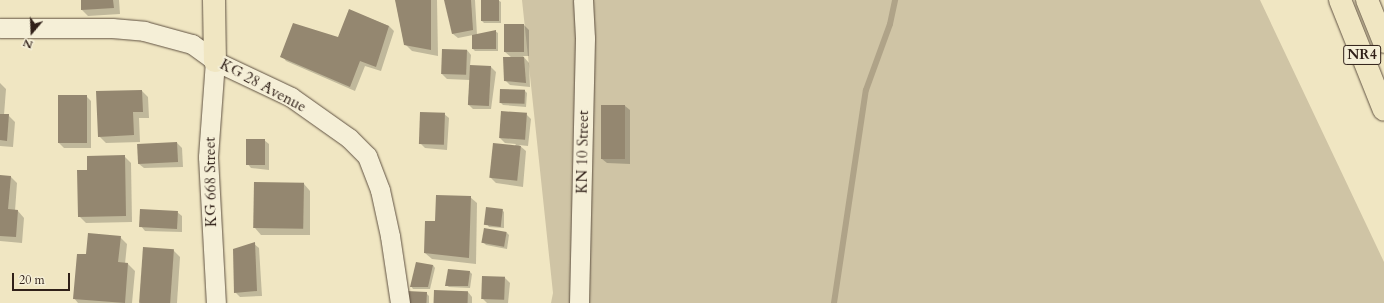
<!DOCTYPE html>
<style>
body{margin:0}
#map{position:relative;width:1384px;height:303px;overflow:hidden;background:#f0e6c2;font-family:Cardo,serif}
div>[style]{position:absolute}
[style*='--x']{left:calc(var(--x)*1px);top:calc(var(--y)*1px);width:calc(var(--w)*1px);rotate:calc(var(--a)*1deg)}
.green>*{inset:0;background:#cfc4a5}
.shadow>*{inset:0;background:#0003}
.stream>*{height:6px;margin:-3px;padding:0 3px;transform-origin:3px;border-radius:3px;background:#afa388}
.building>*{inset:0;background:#948770;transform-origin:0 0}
.roads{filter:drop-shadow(0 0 1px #605242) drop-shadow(0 0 1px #605242)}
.minor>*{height:19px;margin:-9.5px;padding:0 9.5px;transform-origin:9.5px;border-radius:9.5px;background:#f5efd7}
.major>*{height:22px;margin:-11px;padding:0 11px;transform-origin:11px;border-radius:11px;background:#f0e6c2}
.highway>*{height:22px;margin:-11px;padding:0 11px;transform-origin:11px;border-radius:11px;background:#f0e6c2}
span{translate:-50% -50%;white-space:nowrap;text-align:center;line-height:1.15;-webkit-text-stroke:3.5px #f5efd7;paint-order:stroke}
.shield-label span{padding:1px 3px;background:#f5efd7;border:1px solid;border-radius:3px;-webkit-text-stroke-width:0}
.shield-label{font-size:14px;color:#302018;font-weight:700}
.street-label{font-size:15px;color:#302018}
.north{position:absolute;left:12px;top:12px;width:40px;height:40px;-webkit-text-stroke:3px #f5efd7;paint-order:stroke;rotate:199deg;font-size:11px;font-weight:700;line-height:16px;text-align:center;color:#302018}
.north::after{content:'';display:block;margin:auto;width:14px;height:18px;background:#302018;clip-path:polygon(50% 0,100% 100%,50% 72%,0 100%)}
.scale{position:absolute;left:12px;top:273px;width:58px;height:18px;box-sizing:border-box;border:2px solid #302018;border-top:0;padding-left:5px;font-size:12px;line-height:14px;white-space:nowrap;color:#302018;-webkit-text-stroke:3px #f5efd7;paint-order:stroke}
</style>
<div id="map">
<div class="green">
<div style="clip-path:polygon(522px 0,1260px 0,1384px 262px,1384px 303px,551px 303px,553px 293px)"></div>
</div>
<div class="shadow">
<div style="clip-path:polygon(82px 0,119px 0,120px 14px,88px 16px,82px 10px)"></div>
<div style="clip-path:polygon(396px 0,437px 0,438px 56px,412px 51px,405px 44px)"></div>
<div style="clip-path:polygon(445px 0,475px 0,477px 35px,495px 31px,498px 33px,498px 51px,475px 51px,473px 49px,473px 35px,458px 38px,453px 34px)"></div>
<div style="clip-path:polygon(498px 0,501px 2px,501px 23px,484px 23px,482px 21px)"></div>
<div style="clip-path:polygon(349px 10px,389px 26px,394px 31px,381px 71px,365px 66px,355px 91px,286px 61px,282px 56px,339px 38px)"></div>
<div style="clip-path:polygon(524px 25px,529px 30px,529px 56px,523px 56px,529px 63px,530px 87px,510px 85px,505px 80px,512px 58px,505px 52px)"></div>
<div style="clip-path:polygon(467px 50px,471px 55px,470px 66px,491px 67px,496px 72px,491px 109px,473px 109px,468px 104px,470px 80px,447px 79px,442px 74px)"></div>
<div style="clip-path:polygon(0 83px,6px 89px,4px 115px,8px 115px,15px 122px,13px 147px,0 146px)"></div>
<div style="clip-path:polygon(501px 90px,525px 91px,527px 93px,526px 107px,503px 105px,501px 103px)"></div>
<div style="clip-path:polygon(142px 91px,148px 97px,149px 118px,139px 118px,140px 142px,106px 143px,99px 136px)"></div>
<div style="clip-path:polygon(86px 96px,91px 101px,91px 148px,64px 148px,59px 143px)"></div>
<div style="clip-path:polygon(625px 106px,630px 110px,630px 164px,607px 163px,602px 159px)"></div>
<div style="clip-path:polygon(444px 114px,449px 118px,447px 150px,425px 148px,420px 143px)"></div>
<div style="clip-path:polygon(526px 114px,531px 119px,528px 146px,519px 145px,526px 151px,523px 187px,496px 183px,491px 178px,516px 144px,505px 143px,500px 138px)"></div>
<div style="clip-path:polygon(264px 140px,269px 144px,269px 170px,251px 168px,247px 163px)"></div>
<div style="clip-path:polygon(177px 143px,182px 148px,183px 167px,144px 168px,139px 164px,138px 145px)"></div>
<div style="clip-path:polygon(124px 156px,131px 163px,132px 222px,86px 223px,79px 216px,88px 171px)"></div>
<div style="clip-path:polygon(0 176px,11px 177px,17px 183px,15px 211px,18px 211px,24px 218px,22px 243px,0 241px)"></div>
<div style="clip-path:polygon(304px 184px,310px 191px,310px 235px,261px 235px,255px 228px)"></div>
<div style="clip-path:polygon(470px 197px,477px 203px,476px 264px,432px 259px,425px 253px,436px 222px)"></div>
<div style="clip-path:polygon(502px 210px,504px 212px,504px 228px,489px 227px,487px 224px)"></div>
<div style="clip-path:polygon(177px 212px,182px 216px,182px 232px,145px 231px,141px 226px)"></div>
<div style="clip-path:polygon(507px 233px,509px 235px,507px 249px,486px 245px,484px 243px)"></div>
<div style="clip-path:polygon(120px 237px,127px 244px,125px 264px,128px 264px,135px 271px,132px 303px,78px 303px,74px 298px,87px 255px)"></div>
<div style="clip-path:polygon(254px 244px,259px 248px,262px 296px,240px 297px,235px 292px)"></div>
<div style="clip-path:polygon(173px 250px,180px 257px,177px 303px,140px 303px)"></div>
<div style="clip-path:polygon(417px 264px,433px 265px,435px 268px,430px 289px,413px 289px,411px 286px)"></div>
<div style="clip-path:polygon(449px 270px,470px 272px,472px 274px,470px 288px,449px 287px,446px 285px)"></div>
<div style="clip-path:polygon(505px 278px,510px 283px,508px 303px,487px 303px,483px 299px)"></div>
<div style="clip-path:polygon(468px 292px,472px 297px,472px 303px,435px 303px)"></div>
<div style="clip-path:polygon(426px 293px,429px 296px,429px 303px,408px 303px)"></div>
</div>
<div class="stream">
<div style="--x:834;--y:303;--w:215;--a:-81.5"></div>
<div style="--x:866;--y:90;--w:70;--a:-70"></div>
<div style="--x:890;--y:24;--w:25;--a:-78"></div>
</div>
<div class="building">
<div style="clip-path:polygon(81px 0,113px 0,114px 8px,81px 10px)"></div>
<div style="clip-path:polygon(395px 0,431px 0,431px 50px,404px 45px)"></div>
<div style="clip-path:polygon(444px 0,471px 0,473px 30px,452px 34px)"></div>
<div style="left:481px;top:0;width:18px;height:21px"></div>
<div style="clip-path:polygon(349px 9px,389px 26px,376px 67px,360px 61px,350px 87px,280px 57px,293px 23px,338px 37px)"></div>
<div style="left:504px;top:24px;width:20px;height:28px"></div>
<div style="clip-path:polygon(496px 30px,496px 49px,472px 49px,472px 35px)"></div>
<div style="left:442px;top:49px;width:25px;height:25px;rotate:2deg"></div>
<div style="clip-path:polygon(503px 57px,524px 57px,526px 83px,504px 81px)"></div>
<div style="left:470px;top:65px;width:21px;height:40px;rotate:3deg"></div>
<div style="left:500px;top:89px;width:25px;height:14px;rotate:2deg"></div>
<div style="clip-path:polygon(142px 90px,143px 112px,133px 112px,134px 135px,98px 137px,96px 91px)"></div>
<div style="left:58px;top:95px;width:29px;height:48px"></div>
<div style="left:601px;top:105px;width:24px;height:54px"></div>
<div style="left:501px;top:111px;width:26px;height:27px;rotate:4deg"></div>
<div style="left:420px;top:112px;width:25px;height:32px;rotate:2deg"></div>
<div style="clip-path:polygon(0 114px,9px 114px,7px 141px,0 140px)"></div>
<div style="left:265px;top:139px;width:26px;height:19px;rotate:90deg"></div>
<div style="left:177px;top:142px;width:20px;height:40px;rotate:87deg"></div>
<div style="left:493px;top:143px;width:28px;height:35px;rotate:6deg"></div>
<div style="clip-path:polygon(125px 155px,126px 216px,78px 217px,77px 170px,87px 170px,87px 156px)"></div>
<div style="clip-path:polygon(0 175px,11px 176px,8px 209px,18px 210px,16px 237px,0 236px)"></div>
<div style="left:254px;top:182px;width:50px;height:46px;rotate:1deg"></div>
<div style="clip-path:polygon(436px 195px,471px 196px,469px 258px,424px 253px,425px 221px,435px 221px)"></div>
<div style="left:486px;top:207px;width:17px;height:18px;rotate:7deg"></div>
<div style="left:140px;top:209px;width:38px;height:18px;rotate:3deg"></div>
<div style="left:484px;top:228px;width:23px;height:15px;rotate:10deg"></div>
<div style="clip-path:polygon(88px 233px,121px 236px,118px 262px,128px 263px,125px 303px,73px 299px,77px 254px,86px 254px)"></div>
<div style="clip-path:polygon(255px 242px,257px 291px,234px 293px,233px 249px)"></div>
<div style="left:143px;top:247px;width:31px;height:56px;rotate:4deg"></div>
<div style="clip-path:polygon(416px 262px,433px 265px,428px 287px,410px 287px)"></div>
<div style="clip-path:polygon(448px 269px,470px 271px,468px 286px,445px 286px)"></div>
<div style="left:482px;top:276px;width:23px;height:23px;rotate:2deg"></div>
<div style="left:434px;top:290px;width:34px;height:13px;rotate:2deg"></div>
<div style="left:407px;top:291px;width:20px;height:12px;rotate:3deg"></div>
</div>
<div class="roads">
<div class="minor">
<div style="--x:0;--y:28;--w:112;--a:0"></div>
<div style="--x:112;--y:28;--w:32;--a:5"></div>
<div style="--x:144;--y:31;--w:50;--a:15.2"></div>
<div style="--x:192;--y:44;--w:29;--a:36"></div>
<div style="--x:215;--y:61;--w:84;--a:25.3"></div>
<div style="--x:291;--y:97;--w:71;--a:35.3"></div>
<div style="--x:349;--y:138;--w:25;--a:45"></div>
<div style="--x:367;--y:156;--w:36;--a:69"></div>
<div style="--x:380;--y:190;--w:47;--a:77.7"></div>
<div style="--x:390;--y:236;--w:68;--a:81.5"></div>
<div style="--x:215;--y:61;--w:96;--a:94.2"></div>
<div style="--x:208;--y:157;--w:146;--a:86.9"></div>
<div style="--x:579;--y:303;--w:265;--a:-88.7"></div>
<div style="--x:585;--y:38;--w:38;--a:-93"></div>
</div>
<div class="major">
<div style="--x:214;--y:0;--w:61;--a:89.1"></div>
</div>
<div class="highway">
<div style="--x:1340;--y:0;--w:118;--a:68.2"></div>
<div style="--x:1367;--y:0;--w:45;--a:68"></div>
</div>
</div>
<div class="shield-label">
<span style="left:1362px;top:55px">NR4</span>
</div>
<div class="street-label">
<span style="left:263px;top:86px;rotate:28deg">KG 28 Avenue</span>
<span style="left:583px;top:152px;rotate:-89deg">KN 10 Street</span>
<span style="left:211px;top:182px;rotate:-91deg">KG 668 Street</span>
</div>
<div class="north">N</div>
<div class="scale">20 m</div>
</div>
